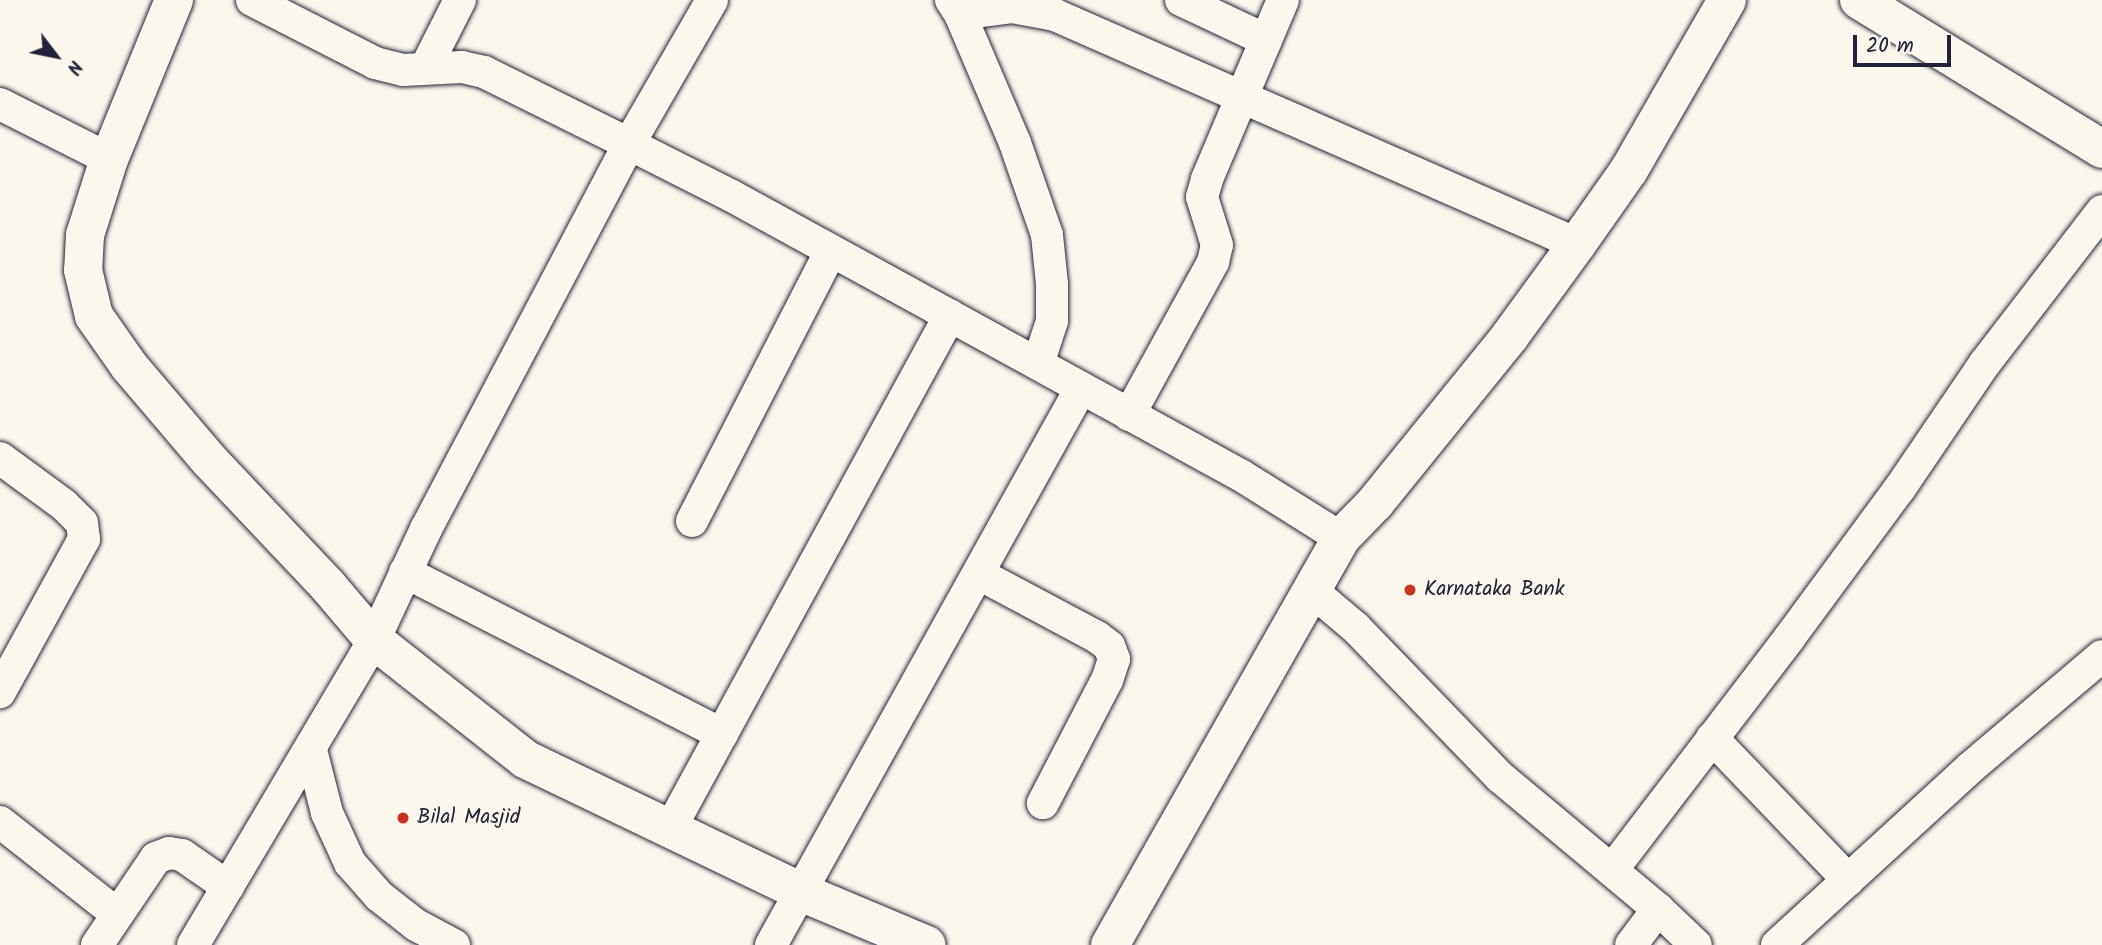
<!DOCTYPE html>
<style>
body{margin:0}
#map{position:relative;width:2102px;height:945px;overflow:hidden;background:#fbf7ec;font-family:Kalam,sans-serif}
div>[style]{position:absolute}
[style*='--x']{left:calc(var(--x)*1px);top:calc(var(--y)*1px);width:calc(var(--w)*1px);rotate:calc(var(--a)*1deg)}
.roads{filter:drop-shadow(0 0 2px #22223b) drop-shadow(0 0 2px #22223b)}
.minor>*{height:32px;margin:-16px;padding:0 16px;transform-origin:16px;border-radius:16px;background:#fbf7ec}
.tertiary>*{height:38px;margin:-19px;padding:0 19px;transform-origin:19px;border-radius:19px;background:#fbf7ec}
.secondary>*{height:38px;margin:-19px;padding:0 19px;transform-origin:19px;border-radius:19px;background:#fbf7ec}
.dots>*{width:19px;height:19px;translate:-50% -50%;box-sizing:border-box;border:4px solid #fbf7ec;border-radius:50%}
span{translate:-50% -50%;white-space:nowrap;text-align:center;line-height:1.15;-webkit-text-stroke:7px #fbf7ec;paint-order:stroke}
.poi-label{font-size:21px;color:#22223b}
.left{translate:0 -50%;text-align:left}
.north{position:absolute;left:21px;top:21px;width:70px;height:70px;-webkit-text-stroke:5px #fbf7ec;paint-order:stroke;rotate:122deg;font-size:19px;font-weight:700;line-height:28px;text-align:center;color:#22223b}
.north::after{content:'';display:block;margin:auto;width:24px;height:32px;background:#22223b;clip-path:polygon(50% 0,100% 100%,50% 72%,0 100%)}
.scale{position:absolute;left:1853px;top:35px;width:98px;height:32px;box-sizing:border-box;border:4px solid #22223b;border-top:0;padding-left:9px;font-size:21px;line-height:24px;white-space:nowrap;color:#22223b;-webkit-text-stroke:5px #fbf7ec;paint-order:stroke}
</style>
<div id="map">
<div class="roads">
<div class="minor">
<div style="--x:252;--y:0;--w:138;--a:27.1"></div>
<div style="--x:375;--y:63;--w:29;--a:14"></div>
<div style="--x:403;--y:70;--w:59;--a:-2.9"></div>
<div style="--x:462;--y:67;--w:23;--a:13"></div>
<div style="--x:484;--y:72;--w:162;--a:26.4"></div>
<div style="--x:629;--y:144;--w:113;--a:26.8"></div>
<div style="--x:730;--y:195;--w:584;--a:28.76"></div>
<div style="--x:1242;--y:476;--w:117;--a:32.1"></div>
<div style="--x:951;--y:0;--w:17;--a:57"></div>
<div style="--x:960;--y:14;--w:140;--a:66.9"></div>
<div style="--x:1015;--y:143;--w:97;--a:70.8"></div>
<div style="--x:1047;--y:235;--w:49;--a:84.2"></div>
<div style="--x:1052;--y:284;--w:37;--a:90"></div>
<div style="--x:1052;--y:321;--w:45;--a:108"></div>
<div style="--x:1181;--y:0;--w:94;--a:25.2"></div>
<div style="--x:960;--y:14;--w:52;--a:-7.7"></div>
<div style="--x:1012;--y:7;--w:44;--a:10.5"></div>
<div style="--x:1055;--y:15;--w:570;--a:23.69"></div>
<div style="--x:426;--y:67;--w:75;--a:-63.1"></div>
<div style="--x:0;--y:104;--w:122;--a:26.8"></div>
<div style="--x:1129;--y:415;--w:175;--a:-61.2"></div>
<div style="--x:1213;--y:262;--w:17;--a:-77"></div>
<div style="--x:1217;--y:245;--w:50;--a:-107.4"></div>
<div style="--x:1202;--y:197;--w:19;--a:-74"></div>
<div style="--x:1207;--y:179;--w:194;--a:-67"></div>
<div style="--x:0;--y:458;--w:79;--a:36.3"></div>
<div style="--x:64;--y:505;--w:25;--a:45"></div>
<div style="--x:82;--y:523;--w:16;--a:83"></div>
<div style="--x:84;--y:539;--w:175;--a:118.8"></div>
<div style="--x:692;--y:521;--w:304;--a:-62.8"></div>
<div style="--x:405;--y:572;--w:356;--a:27.1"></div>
<div style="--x:979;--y:574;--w:134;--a:28.1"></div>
<div style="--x:1097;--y:637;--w:15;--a:37"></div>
<div style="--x:1109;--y:646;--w:14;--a:69"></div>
<div style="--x:1114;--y:659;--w:22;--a:108"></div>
<div style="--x:1107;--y:680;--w:139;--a:117.5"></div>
<div style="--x:1311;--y:590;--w:59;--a:40.2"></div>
<div style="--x:1356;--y:628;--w:207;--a:46"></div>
<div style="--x:1500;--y:777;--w:206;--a:39.9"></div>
<div style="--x:1658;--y:909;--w:52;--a:43.5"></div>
<div style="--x:1712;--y:738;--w:197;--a:46.2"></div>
<div style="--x:311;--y:750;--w:65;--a:75.7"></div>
<div style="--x:327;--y:813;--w:55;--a:65.3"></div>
<div style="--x:350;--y:863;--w:44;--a:48.7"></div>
<div style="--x:379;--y:896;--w:47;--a:38.1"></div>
<div style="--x:416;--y:925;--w:43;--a:27.8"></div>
<div style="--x:0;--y:822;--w:149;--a:38.2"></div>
<div style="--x:670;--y:829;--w:585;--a:-61.42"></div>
<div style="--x:1612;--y:870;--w:293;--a:-52.6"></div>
<div style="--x:1790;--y:637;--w:185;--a:-53.6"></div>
<div style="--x:1900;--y:488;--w:151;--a:-55.8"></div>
<div style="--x:1985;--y:363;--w:192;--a:-52.4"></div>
<div style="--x:97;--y:945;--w:105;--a:-55.9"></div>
<div style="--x:156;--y:858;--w:14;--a:-21"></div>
<div style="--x:169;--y:853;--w:13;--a:9"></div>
<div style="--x:182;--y:855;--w:56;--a:34.8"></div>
<div style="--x:193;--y:945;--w:355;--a:-59.3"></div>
<div style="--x:374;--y:640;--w:123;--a:-64.9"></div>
<div style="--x:426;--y:529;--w:435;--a:-62.2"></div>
<div style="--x:629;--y:144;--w:166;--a:-60"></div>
<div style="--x:771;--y:945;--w:637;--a:-60.9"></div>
<div style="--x:1631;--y:945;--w:45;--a:-53.1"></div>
<div style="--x:1777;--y:945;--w:262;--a:-42.5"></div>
<div style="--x:1970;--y:768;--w:173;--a:-40.3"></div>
</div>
<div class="tertiary">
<div style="--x:174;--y:0;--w:172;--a:112.2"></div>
<div style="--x:109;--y:159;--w:80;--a:107.5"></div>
<div style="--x:85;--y:235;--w:35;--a:93"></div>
<div style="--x:83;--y:270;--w:47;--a:76.6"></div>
<div style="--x:94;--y:316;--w:61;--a:55"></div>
<div style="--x:129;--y:366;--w:123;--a:49.6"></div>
<div style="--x:209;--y:460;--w:173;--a:46.6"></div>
<div style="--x:328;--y:586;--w:71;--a:49.6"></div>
<div style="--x:374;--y:640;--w:192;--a:38.2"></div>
<div style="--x:525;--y:759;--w:309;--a:25.7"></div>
<div style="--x:803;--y:893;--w:134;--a:22.8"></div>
</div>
<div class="secondary">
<div style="--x:1859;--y:0;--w:285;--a:31.5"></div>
<div style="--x:1110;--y:945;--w:468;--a:-60.4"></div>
<div style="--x:1341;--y:538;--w:49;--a:-45.8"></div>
<div style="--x:1375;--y:503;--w:215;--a:-51"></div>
<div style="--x:1510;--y:336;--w:114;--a:-53.9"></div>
<div style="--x:1577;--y:244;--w:90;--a:-54.9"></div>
<div style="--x:1629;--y:170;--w:196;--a:-60"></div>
</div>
</div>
<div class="dots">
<div style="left:1410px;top:590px;background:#c8321e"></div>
<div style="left:403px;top:818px;background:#c8321e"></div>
</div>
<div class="poi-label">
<span class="left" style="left:1424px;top:590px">Karnataka Bank</span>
<span class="left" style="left:417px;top:818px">Bilal Masjid</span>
</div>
<div class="north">N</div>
<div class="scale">20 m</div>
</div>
